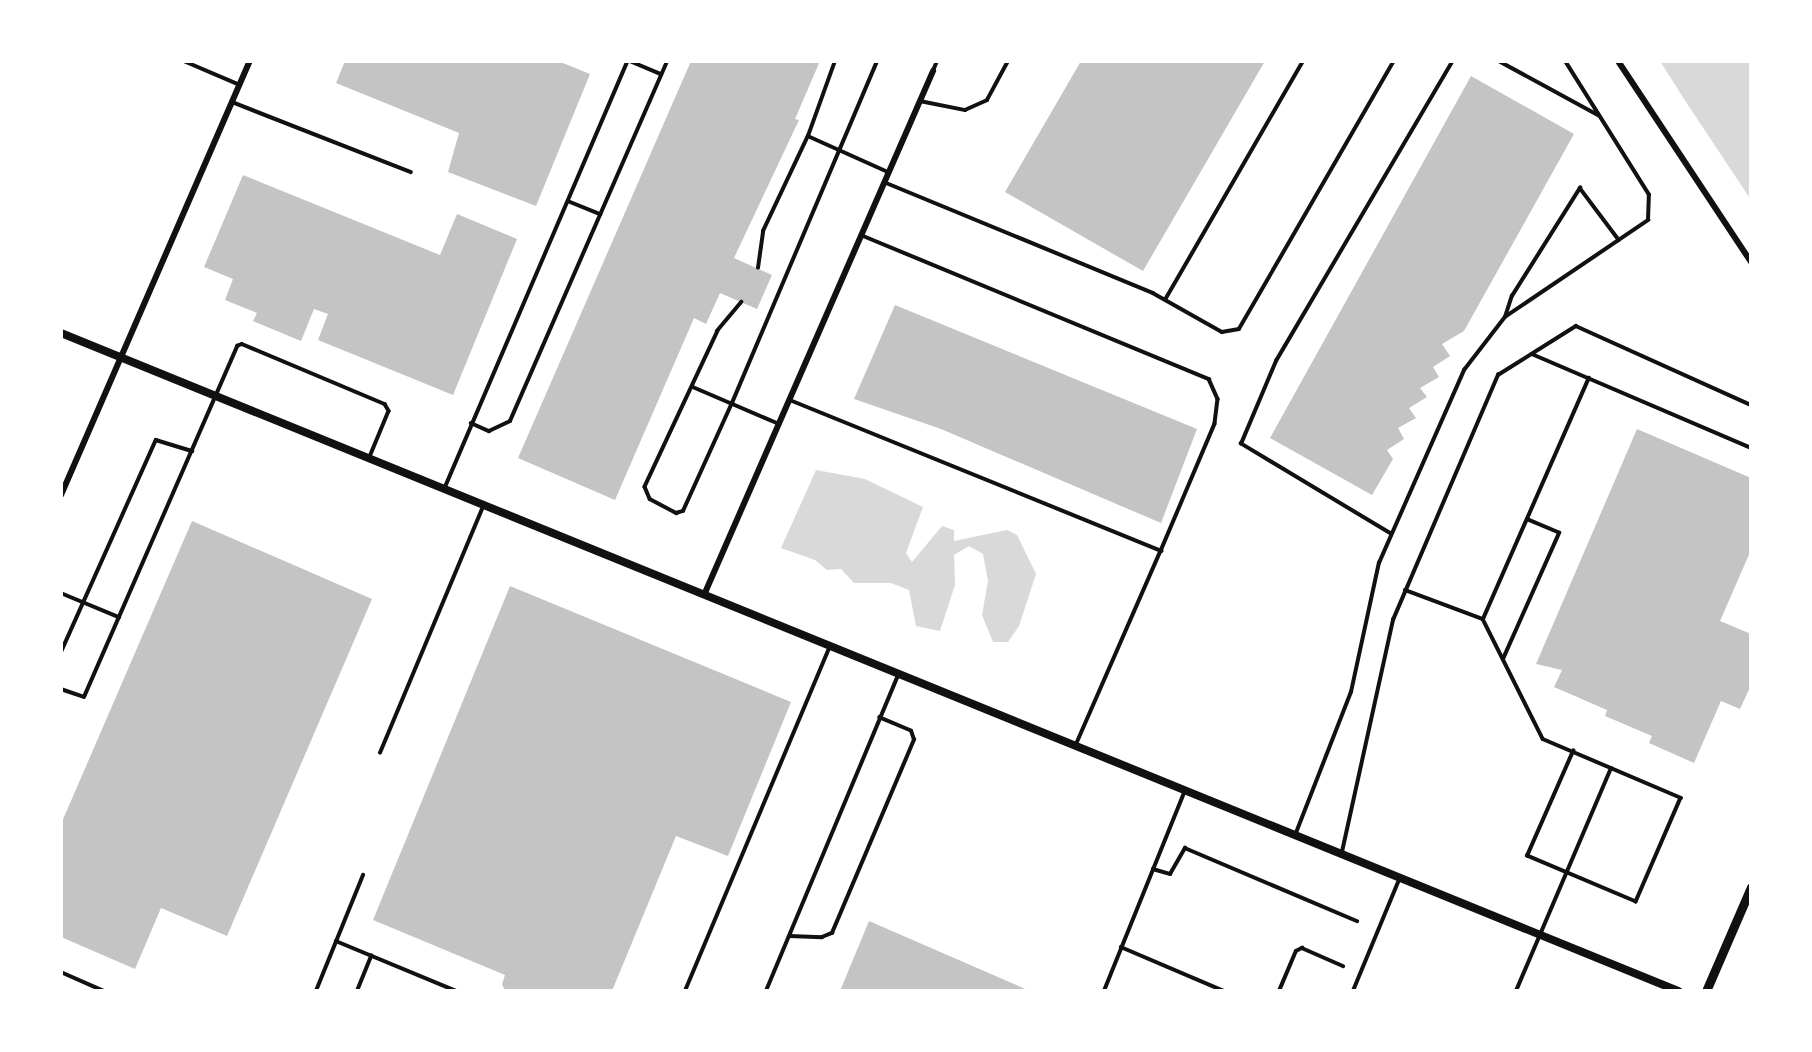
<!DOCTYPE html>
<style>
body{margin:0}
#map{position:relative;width:1812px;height:1052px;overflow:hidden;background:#fff;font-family:Arial,sans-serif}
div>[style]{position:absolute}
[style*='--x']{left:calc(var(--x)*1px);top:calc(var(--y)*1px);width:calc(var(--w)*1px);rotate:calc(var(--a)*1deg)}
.water>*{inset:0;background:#d9d9d9}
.building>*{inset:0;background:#c4c4c4}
.service>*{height:3.5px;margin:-1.75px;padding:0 1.75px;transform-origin:1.75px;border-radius:1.75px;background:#111}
.minor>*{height:6px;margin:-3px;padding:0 3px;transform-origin:3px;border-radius:3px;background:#111}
.tertiary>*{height:8px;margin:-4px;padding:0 4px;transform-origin:4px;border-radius:4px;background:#111}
.secondary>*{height:9px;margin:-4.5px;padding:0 4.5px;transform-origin:4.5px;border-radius:4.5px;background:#111}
span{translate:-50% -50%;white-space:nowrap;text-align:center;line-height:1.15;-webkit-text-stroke:5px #fff;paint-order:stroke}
.frame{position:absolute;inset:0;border:63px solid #fff;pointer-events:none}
</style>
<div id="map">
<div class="water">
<div style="clip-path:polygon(1660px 61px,1751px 61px,1751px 200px,1684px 99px)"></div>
<div style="clip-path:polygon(816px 470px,865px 479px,923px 507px,906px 553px,912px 562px,942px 526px,954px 530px,954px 541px,1007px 530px,1017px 535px,1036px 574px,1019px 626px,1008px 642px,993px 642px,982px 615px,988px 581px,983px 554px,969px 546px,954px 555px,955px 585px,940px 631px,916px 626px,909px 590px,891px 583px,854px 583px,841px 569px,827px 570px,815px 560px,781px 548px)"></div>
</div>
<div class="building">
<div style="clip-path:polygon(345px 61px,558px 61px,590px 74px,536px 206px,448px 172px,459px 133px,336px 83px)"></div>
<div style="clip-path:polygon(691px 61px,820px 61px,795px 119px,799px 120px,734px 258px,772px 275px,757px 309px,720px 293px,706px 324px,694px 318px,615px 500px,518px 458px)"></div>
<div style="clip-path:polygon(1081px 61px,1265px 61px,1143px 271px,1005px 192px)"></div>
<div style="clip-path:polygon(1471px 76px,1574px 134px,1464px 331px,1442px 344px,1450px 356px,1433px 367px,1439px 377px,1420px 388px,1427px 397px,1409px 408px,1416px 418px,1398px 428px,1404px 439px,1387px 450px,1393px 459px,1372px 495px,1270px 438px)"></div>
<div style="clip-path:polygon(243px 175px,440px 255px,457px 214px,517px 239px,453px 395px,318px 340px,328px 314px,314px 309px,301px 341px,253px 321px,257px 313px,225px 300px,233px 279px,204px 267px)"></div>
<div style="clip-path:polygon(895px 305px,1197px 429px,1161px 523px,941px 429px,854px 399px)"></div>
<div style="clip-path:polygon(1637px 429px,1751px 478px,1751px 550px,1720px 621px,1751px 634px,1751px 685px,1740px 709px,1721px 701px,1694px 763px,1649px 743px,1652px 736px,1605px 716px,1607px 710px,1554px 687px,1562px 670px,1536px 664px)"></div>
<div style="clip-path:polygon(192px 521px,372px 599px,227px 936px,161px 908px,135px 969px,61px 937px,61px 824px)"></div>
<div style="clip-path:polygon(510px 586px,791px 702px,728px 856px,676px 836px,612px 991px,505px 991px,502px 984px,505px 975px,373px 920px)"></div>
<div style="clip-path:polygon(869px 921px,1030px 991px,840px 991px)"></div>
</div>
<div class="service">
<div style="--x:184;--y:61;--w:61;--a:23.2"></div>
<div style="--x:630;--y:61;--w:34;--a:23"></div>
<div style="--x:1499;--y:61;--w:113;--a:28.6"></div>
<div style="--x:933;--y:71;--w:11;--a:-68"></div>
<div style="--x:920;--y:101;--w:46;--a:11.3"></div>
<div style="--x:965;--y:110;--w:24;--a:-24"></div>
<div style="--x:987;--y:100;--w:44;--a:-61.7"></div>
<div style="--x:232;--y:102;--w:192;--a:21.4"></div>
<div style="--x:808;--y:136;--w:88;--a:24.2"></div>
<div style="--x:884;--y:182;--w:291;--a:22.4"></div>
<div style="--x:1153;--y:293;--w:79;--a:29.5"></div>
<div style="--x:1222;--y:332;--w:17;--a:-10"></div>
<div style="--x:1239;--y:329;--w:310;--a:-60"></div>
<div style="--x:568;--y:201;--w:35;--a:22"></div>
<div style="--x:861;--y:235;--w:377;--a:22.5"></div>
<div style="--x:1209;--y:379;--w:22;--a:66"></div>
<div style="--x:1218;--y:399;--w:25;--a:97"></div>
<div style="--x:1215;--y:424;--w:138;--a:113"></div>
<div style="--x:758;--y:268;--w:37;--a:-82"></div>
<div style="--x:763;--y:231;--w:105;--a:-64.7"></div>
<div style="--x:808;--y:136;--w:80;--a:-70.2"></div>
<div style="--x:1165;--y:300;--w:276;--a:-60"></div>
<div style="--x:742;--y:302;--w:38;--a:130"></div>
<div style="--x:718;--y:331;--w:172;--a:115.1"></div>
<div style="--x:645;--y:487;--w:13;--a:67"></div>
<div style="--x:650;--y:499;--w:30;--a:28"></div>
<div style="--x:676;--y:513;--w:7;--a:-16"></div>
<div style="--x:683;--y:511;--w:119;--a:-65.6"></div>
<div style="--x:732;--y:403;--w:371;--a:-67"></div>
<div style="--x:1505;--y:317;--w:22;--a:-72"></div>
<div style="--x:1512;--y:296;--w:128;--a:-57.8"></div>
<div style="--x:1580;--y:188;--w:65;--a:53.1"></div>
<div style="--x:1532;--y:354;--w:238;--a:23.2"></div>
<div style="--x:693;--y:387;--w:91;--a:23.2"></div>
<div style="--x:790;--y:400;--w:401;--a:22.1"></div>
<div style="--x:1161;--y:551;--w:213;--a:113.6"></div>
<div style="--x:471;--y:423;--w:20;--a:24"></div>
<div style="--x:489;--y:431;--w:23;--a:-25"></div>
<div style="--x:510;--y:421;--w:393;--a:-66.4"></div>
<div style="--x:445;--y:487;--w:464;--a:-66.8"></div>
<div style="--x:1391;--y:534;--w:175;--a:-149"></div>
<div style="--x:1241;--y:444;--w:90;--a:-67.1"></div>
<div style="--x:1276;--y:361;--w:348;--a:-59.5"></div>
<div style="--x:1405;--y:590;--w:83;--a:20.4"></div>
<div style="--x:1483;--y:619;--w:263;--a:-66.3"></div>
<div style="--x:61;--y:593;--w:63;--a:22.5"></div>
<div style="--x:1483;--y:619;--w:134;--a:63.4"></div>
<div style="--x:1543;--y:739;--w:150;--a:23.1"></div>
<div style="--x:1681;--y:798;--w:113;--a:113.4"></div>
<div style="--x:1636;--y:902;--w:118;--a:-157.1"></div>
<div style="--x:1527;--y:856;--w:115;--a:-66.3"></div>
<div style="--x:61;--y:652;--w:232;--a:-65.9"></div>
<div style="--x:156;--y:440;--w:38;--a:17"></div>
<div style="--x:1503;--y:659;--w:138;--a:-66"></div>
<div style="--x:1559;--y:533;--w:34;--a:-157"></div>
<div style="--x:61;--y:689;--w:24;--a:19"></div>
<div style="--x:84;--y:697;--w:383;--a:-66.4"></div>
<div style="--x:237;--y:346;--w:5;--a:-22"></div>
<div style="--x:242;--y:344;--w:155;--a:22.8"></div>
<div style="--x:385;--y:404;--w:8;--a:60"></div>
<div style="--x:389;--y:411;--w:50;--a:112.4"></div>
<div style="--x:380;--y:753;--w:267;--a:-67.3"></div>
<div style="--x:1296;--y:833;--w:151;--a:-68.7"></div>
<div style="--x:1351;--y:692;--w:132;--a:-77.8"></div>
<div style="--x:1379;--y:563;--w:211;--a:-66.2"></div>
<div style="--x:1464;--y:370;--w:67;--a:-52.3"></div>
<div style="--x:1505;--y:317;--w:173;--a:-34.1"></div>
<div style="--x:1648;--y:220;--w:25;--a:-88"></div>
<div style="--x:1649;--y:195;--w:158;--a:-122.1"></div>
<div style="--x:1342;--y:852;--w:238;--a:-77.6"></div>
<div style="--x:1393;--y:620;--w:267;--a:-66.8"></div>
<div style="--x:1498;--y:375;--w:92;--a:-32.1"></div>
<div style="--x:1576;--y:326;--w:192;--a:24.3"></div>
<div style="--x:1153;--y:869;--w:18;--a:16"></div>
<div style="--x:1170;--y:874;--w:30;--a:-60"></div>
<div style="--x:1185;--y:848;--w:187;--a:23"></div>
<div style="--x:790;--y:936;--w:32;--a:2"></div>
<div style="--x:822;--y:937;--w:11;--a:-22"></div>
<div style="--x:832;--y:933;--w:210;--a:-67"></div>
<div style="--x:914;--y:740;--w:9;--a:-108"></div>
<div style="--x:911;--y:731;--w:34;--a:-157"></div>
<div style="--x:336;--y:941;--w:131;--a:22.5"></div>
<div style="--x:1121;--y:947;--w:112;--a:23.1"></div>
<div style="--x:61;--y:972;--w:47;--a:23.8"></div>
<div style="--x:316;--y:991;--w:125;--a:-67.9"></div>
<div style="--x:357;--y:991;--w:38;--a:-68"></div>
<div style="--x:685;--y:991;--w:372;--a:-67.2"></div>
<div style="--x:766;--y:991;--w:342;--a:-67.3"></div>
<div style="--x:1104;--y:991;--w:214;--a:-68"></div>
<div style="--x:1279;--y:991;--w:43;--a:-67"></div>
<div style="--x:1296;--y:951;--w:7;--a:-27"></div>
<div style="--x:1302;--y:948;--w:45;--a:23.7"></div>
<div style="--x:1353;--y:991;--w:120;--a:-67.5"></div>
<div style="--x:1516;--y:991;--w:242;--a:-66.9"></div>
</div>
<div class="minor">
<div style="--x:1618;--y:61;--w:241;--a:56.5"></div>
<div style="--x:61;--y:495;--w:473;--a:-66.5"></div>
<div style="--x:704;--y:595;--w:572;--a:-66.39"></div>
</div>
<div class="tertiary">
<div style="--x:61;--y:333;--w:1746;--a:22.14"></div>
</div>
<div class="secondary">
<div style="--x:1706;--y:991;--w:113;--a:-66.6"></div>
</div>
<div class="frame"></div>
</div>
